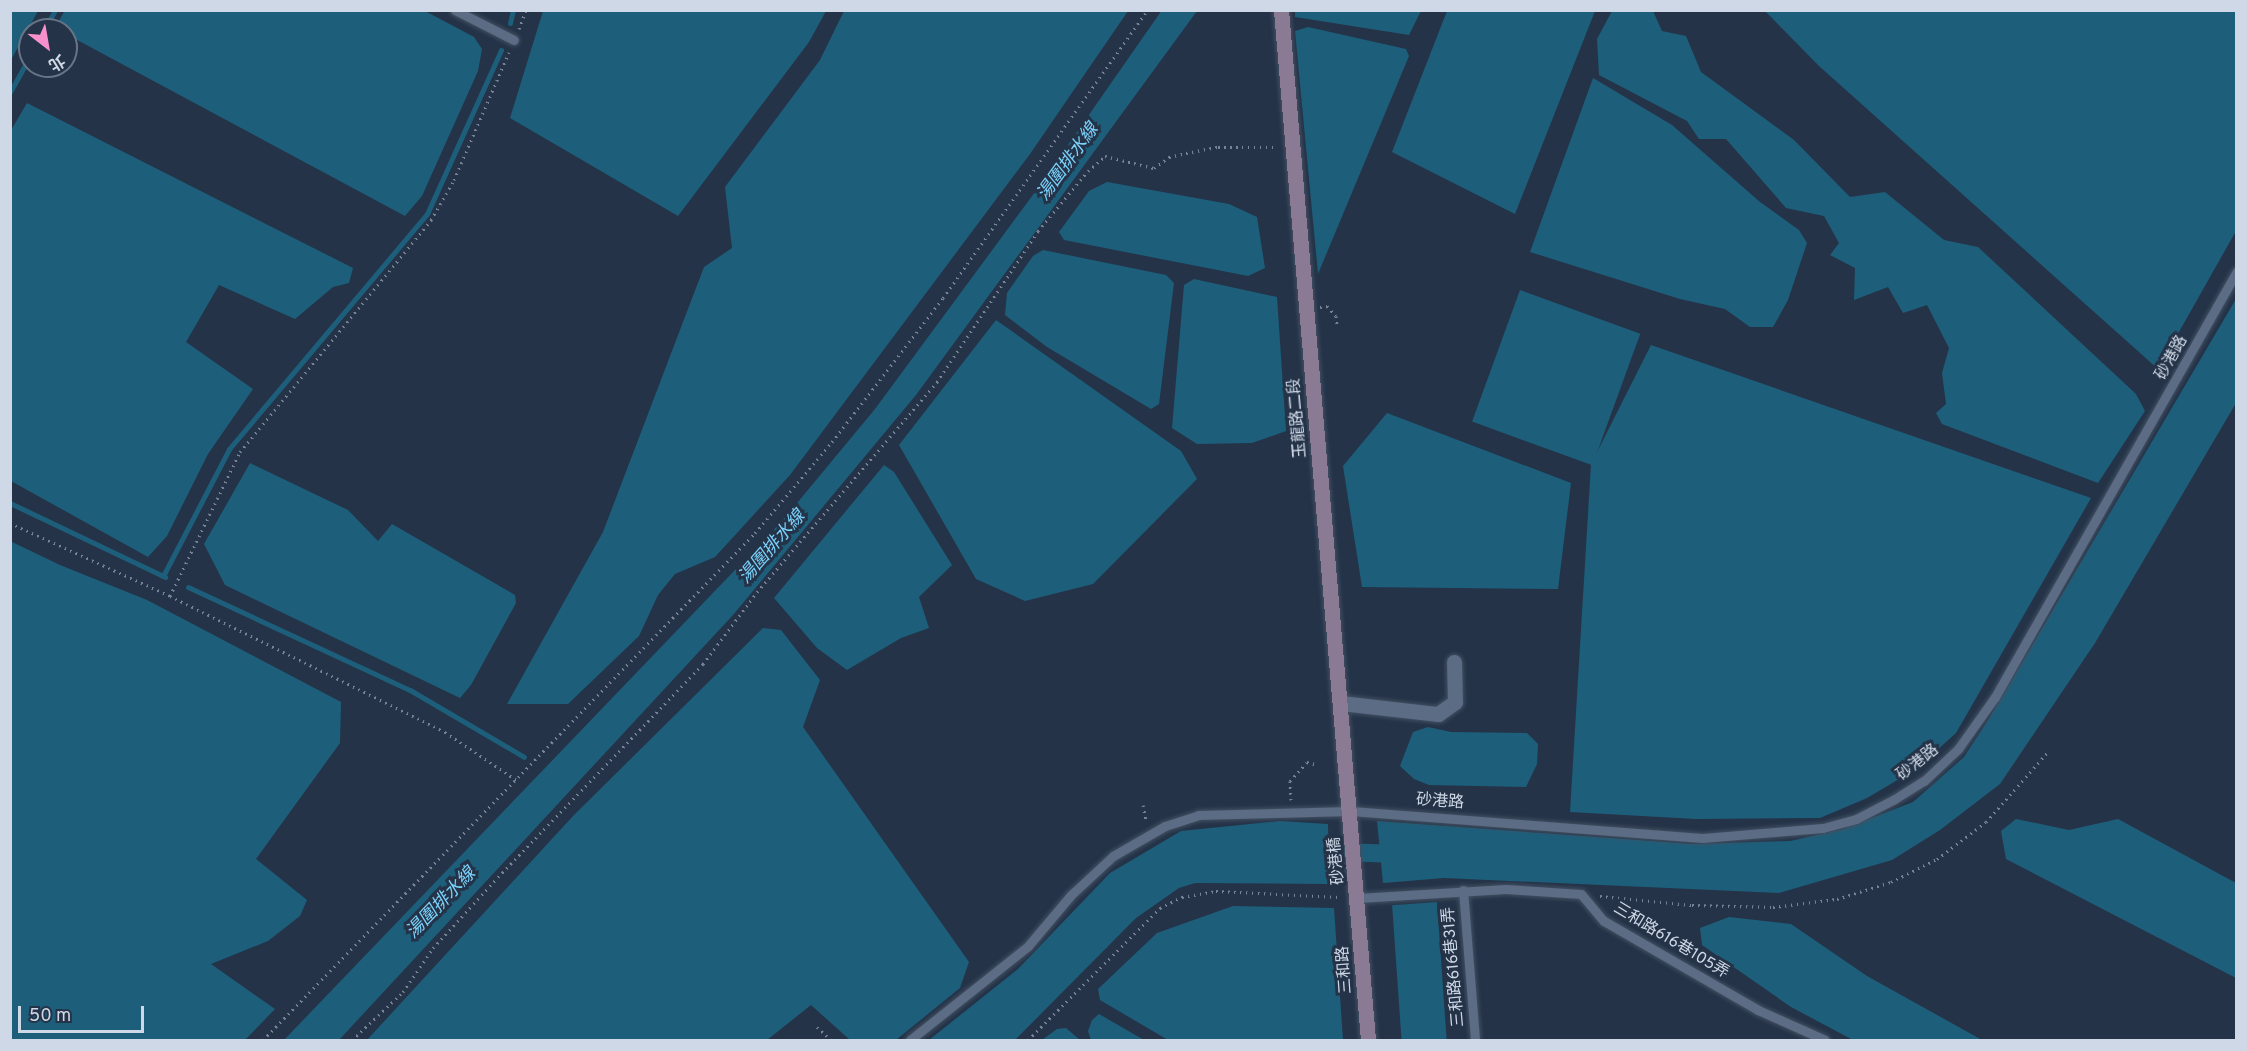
<!DOCTYPE html>
<meta charset="utf-8">
<style>
body{margin:0}
#map{position:relative;width:2247px;height:1051px;overflow:hidden;background:#243348;font-family:Overpass,"Noto Sans TC",sans-serif}
div>[style]{position:absolute}
[style*='--x']{left:calc(var(--x)*1px);top:calc(var(--y)*1px);width:calc(var(--w)*1px);rotate:calc(var(--a)*1deg)}
.water>*{inset:0;background:#1d5f7b;transform-origin:0 0}
.stream>*{height:5px;margin:-2.5px;padding:0 2.5px;transform-origin:2.5px;border-radius:2.5px;background:#1d5f7b}
.canal>*{height:18px;margin:-9px;padding:0 9px;transform-origin:9px;border-radius:9px;background:#1d5f7b}
.path>*{height:3px;margin-top:-1.5px;transform-origin:0;background:repeating-linear-gradient(90deg,#788496 0 1.5px,transparent 0 6px)}
.roads{filter:drop-shadow(0 0 2px #435062) drop-shadow(0 0 2px #435062)}
.lane>*{height:9px;margin:-4.5px;padding:0 4.5px;transform-origin:4.5px;border-radius:4.5px;background:#5b6c84}
.street>*{height:15px;margin:-7.5px;padding:0 7.5px;transform-origin:7.5px;border-radius:7.5px;background:#5b6c84}
.secondary>*{height:15px;margin:-7.5px;padding:0 7.5px;transform-origin:7.5px;border-radius:7.5px;background:#8a7a93}
span{translate:-50% -50%;white-space:nowrap;text-align:center;line-height:1.15;-webkit-text-stroke:6px #243348;paint-order:stroke}
.street-label{font-size:16px;color:#cfd8e6}
.water-label{font-size:18px;color:#7bd2fb;font-style:italic}
.frame{position:absolute;inset:0;border:12px solid #cfd8e6;pointer-events:none}
.north{position:absolute;left:18px;top:18px;width:60px;height:60px;box-sizing:border-box;background:#243348;border:2px solid #687587;border-radius:50%;rotate:149deg;font-size:16px;font-weight:700;line-height:24px;text-align:center;color:#cfd8e6}
.north::after{content:'';display:block;margin:auto;width:21px;height:27px;background:#f890cc;clip-path:polygon(50% 0,100% 100%,50% 72%,0 100%)}
.scale{position:absolute;left:18px;top:1006px;width:126px;height:27px;box-sizing:border-box;border:3px solid #cfd8e6;border-top:0;padding-left:8px;font-size:18px;line-height:21px;white-space:nowrap;color:#cfd8e6;-webkit-text-stroke:4px #243348;paint-order:stroke}
</style>
<div id="map">
<div class="water">
<div style="clip-path:polygon(11px 10px,38px 11px,11px 60px,10px 11px)"></div>
<div style="clip-path:polygon(65px 10px,425px 11px,474px 37px,482px 49px,478px 71px,422px 196px,405px 216px,66px 34px,66px 30px,55px 28px)"></div>
<div style="clip-path:polygon(1162px 10px,1197px 11px,916px 395px,733px 615px,339px 1040px,284px 1040px,783px 520px,875px 409px,1038px 188px)"></div>
<div style="clip-path:polygon(543px 11px,543px 10px,826px 11px,809px 42px,678px 216px,510px 118px)"></div>
<div style="clip-path:polygon(844px 11px,1128px 11px,1030px 154px,790px 475px,715px 557px,675px 574px,658px 595px,639px 636px,568px 704px,507px 704px,603px 532px,704px 267px,732px 248px,725px 187px,820px 60px)"></div>
<div style="clip-path:polygon(1295px 11px,1295px 10px,1421px 11px,1409px 35px,1295px 17px)"></div>
<div style="clip-path:polygon(1447px 11px,1595px 11px,1515px 214px,1392px 152px)"></div>
<div style="clip-path:polygon(1612px 11px,1653px 11px,1662px 31px,1686px 36px,1701px 72px,1794px 140px,1850px 197px,1885px 192px,1944px 240px,1978px 247px,2136px 394px,2145px 411px,2098px 483px,1942px 424px,1936px 413px,1946px 404px,1942px 373px,1949px 348px,1927px 305px,1903px 313px,1888px 287px,1854px 300px,1855px 268px,1830px 255px,1839px 243px,1824px 216px,1786px 208px,1726px 139px,1699px 139px,1687px 121px,1599px 75px,1597px 39px)"></div>
<div style="clip-path:polygon(1765px 11px,2236px 11px,2236px 231px,2158px 369px,1819px 66px)"></div>
<div style="clip-path:polygon(1308px 27px,1406px 49px,1409px 56px,1318px 274px,1295px 31px)"></div>
<div style="clip-path:polygon(1593px 78px,1672px 125px,1760px 202px,1799px 230px,1807px 243px,1788px 300px,1773px 327px,1750px 327px,1725px 309px,1680px 299px,1530px 252px)"></div>
<div style="clip-path:polygon(27px 103px,353px 268px,349px 283px,333px 287px,295px 319px,219px 285px,186px 342px,253px 389px,208px 454px,167px 536px,148px 557px,11px 481px,10px 132px)"></div>
<div style="clip-path:polygon(1107px 182px,1229px 204px,1257px 217px,1265px 268px,1248px 276px,1064px 240px,1059px 232px,1089px 191px)"></div>
<div style="clip-path:polygon(1043px 250px,1166px 275px,1174px 283px,1159px 404px,1151px 409px,1047px 347px,1005px 315px,1007px 293px,1033px 256px)"></div>
<div style="clip-path:polygon(1194px 279px,1277px 297px,1286px 431px,1252px 443px,1197px 444px,1172px 428px,1184px 285px)"></div>
<div style="left:1520px;top:290px;width:128px;height:140px;rotate:20deg"></div>
<div style="clip-path:polygon(2236px 299px,2236px 403px,2095px 643px,2000px 784px,1940px 830px,1892px 860px,1779px 893px,1444px 878px,1383px 883px,1377px 821px,1693px 844px,1790px 841px,1843px 829px,1913px 802px,1964px 757px,1988px 720px)"></div>
<div style="clip-path:polygon(996px 320px,1181px 451px,1197px 479px,1093px 584px,1025px 601px,976px 579px,899px 445px)"></div>
<div style="clip-path:polygon(1651px 345px,2091px 498px,1956px 733px,1916px 769px,1867px 798px,1820px 818px,1696px 819px,1570px 812px,1591px 464px)"></div>
<div style="clip-path:polygon(1387px 413px,1571px 483px,1558px 589px,1362px 587px,1343px 466px)"></div>
<div style="clip-path:polygon(250px 463px,348px 510px,378px 541px,392px 524px,515px 595px,516px 603px,471px 685px,460px 698px,225px 585px,204px 544px)"></div>
<div style="clip-path:polygon(884px 465px,894px 472px,952px 565px,919px 597px,929px 628px,901px 638px,847px 670px,817px 648px,774px 598px)"></div>
<div style="clip-path:polygon(10px 541px,60px 565px,147px 600px,341px 702px,340px 743px,256px 859px,307px 900px,300px 916px,268px 941px,211px 964px,275px 1009px,245px 1040px,11px 1040px)"></div>
<div style="clip-path:polygon(763px 628px,781px 630px,820px 680px,803px 727px,969px 962px,960px 988px,896px 1040px,850px 1040px,811px 1005px,767px 1040px,367px 1040px,573px 816px)"></div>
<div style="clip-path:polygon(1428px 727px,1451px 732px,1527px 733px,1538px 744px,1537px 764px,1526px 787px,1429px 785px,1414px 779px,1400px 766px,1413px 732px)"></div>
<div style="clip-path:polygon(2016px 819px,2069px 830px,2118px 819px,2236px 883px,2236px 978px,2006px 859px,2001px 831px)"></div>
<div style="clip-path:polygon(1280px 821px,1328px 824px,1329px 884px,1195px 883px,1179px 888px,1136px 918px,1015px 1040px,929px 1040px,1018px 969px,1110px 873px,1181px 831px)"></div>
<div style="left:1437px;top:902px;width:138px;height:45px;rotate:86deg"></div>
<div style="clip-path:polygon(1233px 906px,1334px 908px,1343px 1040px,1168px 1040px,1100px 1000px,1098px 989px,1157px 933px)"></div>
<div style="clip-path:polygon(1729px 917px,1791px 924px,1867px 976px,1982px 1040px,1853px 1040px,1791px 1007px,1702px 945px,1700px 928px)"></div>
<div style="clip-path:polygon(1099px 1014px,1144px 1040px,1091px 1040px,1088px 1031px,1092px 1020px)"></div>
<div style="clip-path:polygon(1066px 1028px,1080px 1040px,1042px 1040px,1057px 1029px)"></div>
</div>
<div class="stream">
<div style="--x:510;--y:23;--w:13;--a:-77"></div>
<div style="--x:44;--y:30;--w:23;--a:-61"></div>
<div style="--x:10;--y:92;--w:41;--a:-60.9"></div>
<div style="--x:10;--y:503;--w:172;--a:25.5"></div>
<div style="--x:163;--y:576;--w:143;--a:-62.5"></div>
<div style="--x:229;--y:449;--w:307;--a:-49.9"></div>
<div style="--x:427;--y:214;--w:180;--a:-65.7"></div>
<div style="--x:188;--y:587;--w:245;--a:24.9"></div>
<div style="--x:410;--y:690;--w:132;--a:30.4"></div>
</div>
<div class="canal">
<div style="--x:1306;--y:851;--w:95;--a:1.8"></div>
</div>
<div class="path">
<div style="--x:519;--y:29;--w:20;--a:-70"></div>
<div style="--x:1320;--y:307;--w:7;--a:-8"></div>
<div style="--x:1327;--y:306;--w:13;--a:48"></div>
<div style="--x:1336;--y:316;--w:10;--a:84"></div>
<div style="--x:10;--y:523;--w:176;--a:24.5"></div>
<div style="--x:170;--y:596;--w:307;--a:26.3"></div>
<div style="--x:445;--y:732;--w:88;--a:33.9"></div>
<div style="--x:170;--y:596;--w:160;--a:-64.1"></div>
<div style="--x:240;--y:452;--w:301;--a:-50.5"></div>
<div style="--x:431;--y:220;--w:46;--a:-60.1"></div>
<div style="--x:454;--y:180;--w:139;--a:-66.7"></div>
<div style="--x:1291;--y:800;--w:19;--a:-93"></div>
<div style="--x:1290;--y:781;--w:25;--a:-48"></div>
<div style="--x:1307;--y:762;--w:8;--a:14"></div>
<div style="--x:1143;--y:805;--w:16;--a:79"></div>
<div style="--x:1600;--y:896;--w:92;--a:5.6"></div>
<div style="--x:1692;--y:905;--w:81;--a:1.4"></div>
<div style="--x:1773;--y:907;--w:64;--a:-7.1"></div>
<div style="--x:1837;--y:899;--w:57;--a:-17.5"></div>
<div style="--x:1891;--y:882;--w:51;--a:-26.6"></div>
<div style="--x:1937;--y:859;--w:61;--a:-37.1"></div>
<div style="--x:1986;--y:822;--w:94;--a:-48.5"></div>
<div style="--x:817;--y:1027;--w:19;--a:43"></div>
<div style="--x:263;--y:1040;--w:706;--a:-45.86"></div>
<div style="--x:755;--y:533;--w:119;--a:-49.8"></div>
<div style="--x:832;--y:442;--w:182;--a:-52.4"></div>
<div style="--x:943;--y:298;--w:354;--a:-54.6"></div>
<div style="--x:352;--y:1040;--w:70;--a:-43.3"></div>
<div style="--x:403;--y:992;--w:53;--a:-55.7"></div>
<div style="--x:433;--y:948;--w:96;--a:-47.5"></div>
<div style="--x:498;--y:877;--w:296;--a:-46.1"></div>
<div style="--x:703;--y:664;--w:90;--a:-53.1"></div>
<div style="--x:757;--y:592;--w:277;--a:-49.4"></div>
<div style="--x:937;--y:382;--w:182;--a:-56.2"></div>
<div style="--x:1038;--y:231;--w:78;--a:-50.2"></div>
<div style="--x:1088;--y:171;--w:23;--a:-41"></div>
<div style="--x:1105;--y:156;--w:50;--a:13.8"></div>
<div style="--x:1154;--y:168;--w:19;--a:-36"></div>
<div style="--x:1169;--y:157;--w:17;--a:-13"></div>
<div style="--x:1186;--y:153;--w:33;--a:-11"></div>
<div style="--x:1218;--y:147;--w:60;--a:0"></div>
<div style="--x:1028;--y:1040;--w:187;--a:-45"></div>
<div style="--x:1160;--y:908;--w:25;--a:-27"></div>
<div style="--x:1182;--y:897;--w:35;--a:-10"></div>
<div style="--x:1216;--y:891;--w:124;--a:2.8"></div>
</div>
<div class="roads">
<div class="lane">
<div style="--x:455;--y:10;--w:66;--a:27"></div>
<div style="--x:1463;--y:890;--w:150;--a:85.4"></div>
<div style="--x:1358;--y:898;--w:148;--a:-3.5"></div>
<div style="--x:1506;--y:889;--w:75;--a:3.8"></div>
<div style="--x:1581;--y:894;--w:35;--a:50"></div>
<div style="--x:1604;--y:921;--w:178;--a:30"></div>
<div style="--x:1758;--y:1010;--w:73;--a:24.1"></div>
<div style="--x:910;--y:1040;--w:151;--a:-38.5"></div>
<div style="--x:1028;--y:946;--w:67;--a:-49.9"></div>
<div style="--x:1071;--y:895;--w:57;--a:-42.9"></div>
<div style="--x:1113;--y:856;--w:60;--a:-30"></div>
<div style="--x:1165;--y:826;--w:35;--a:-18"></div>
<div style="--x:1198;--y:815;--w:153;--a:-1.5"></div>
<div style="--x:1351;--y:811;--w:352;--a:4.4"></div>
<div style="--x:1702;--y:838;--w:121;--a:-4.7"></div>
<div style="--x:1823;--y:828;--w:34;--a:-15"></div>
<div style="--x:1856;--y:819;--w:42;--a:-27.2"></div>
<div style="--x:1893;--y:800;--w:36;--a:-32"></div>
<div style="--x:1924;--y:781;--w:47;--a:-43.3"></div>
<div style="--x:1958;--y:749;--w:64;--a:-54.6"></div>
<div style="--x:1995;--y:697;--w:489;--a:-60.4"></div>
</div>
<div class="street">
<div style="--x:1341;--y:703;--w:98;--a:6.5"></div>
<div style="--x:1438;--y:714;--w:21;--a:-35"></div>
<div style="--x:1455;--y:702;--w:40;--a:-91.4"></div>
</div>
<div class="secondary">
<div style="--x:1281;--y:10;--w:1034;--a:85.17"></div>
</div>
</div>
<div class="street-label">
<span style="left:2172px;top:358px;rotate:-61deg">砂港路</span>
<span style="left:1298px;top:418px;rotate:-95deg">玉龍路二段</span>
<span style="left:1918px;top:763px;rotate:-38deg">砂港路</span>
<span style="left:1440px;top:802px;rotate:4deg">砂港路</span>
<span style="left:1337px;top:861px;rotate:-95deg">砂港橋</span>
<span style="left:1671px;top:941px;rotate:31deg">三和路616巷105弄</span>
<span style="left:1454px;top:967px;rotate:-95deg">三和路616巷31弄</span>
<span style="left:1345px;top:970px;rotate:-94deg">三和路</span>
</div>
<div class="water-label">
<span style="left:1069px;top:163px;rotate:-54deg">湯圍排水線</span>
<span style="left:773px;top:548px;rotate:-49deg">湯圍排水線</span>
<span style="left:442px;top:904px;rotate:-46deg">湯圍排水線</span>
</div>
<div class="frame"></div>
<div class="north">北</div>
<div class="scale">50 m</div>
</div>
